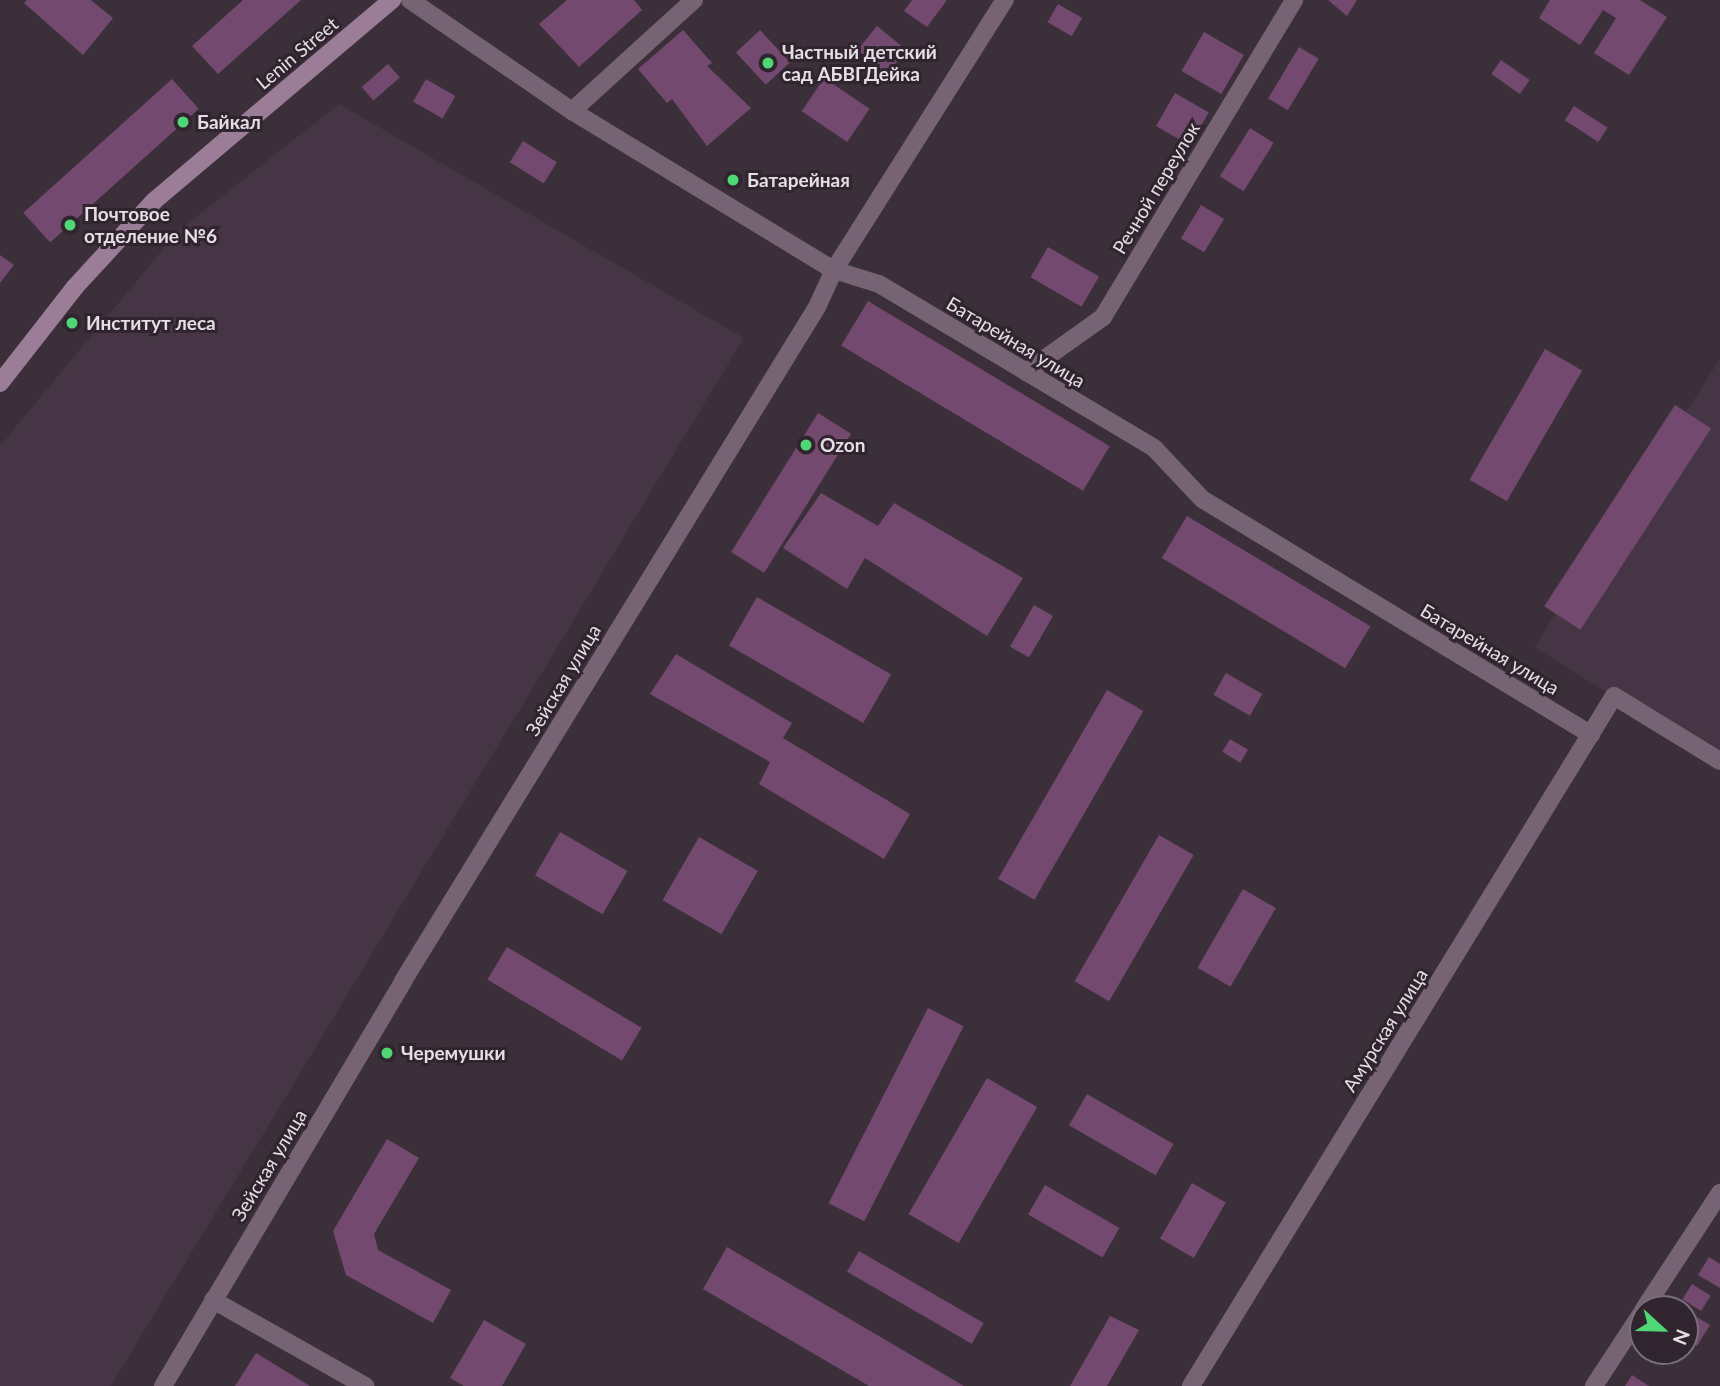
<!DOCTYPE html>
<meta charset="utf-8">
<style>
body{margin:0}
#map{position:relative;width:1720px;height:1386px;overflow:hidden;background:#3b2f39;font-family:Lato,sans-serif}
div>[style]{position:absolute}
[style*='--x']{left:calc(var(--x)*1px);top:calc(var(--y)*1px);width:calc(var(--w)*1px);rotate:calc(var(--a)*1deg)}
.built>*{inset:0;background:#463544}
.building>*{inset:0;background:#73496f;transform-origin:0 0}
.minor>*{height:18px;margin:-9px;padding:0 9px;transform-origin:9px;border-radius:9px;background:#766374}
.secondary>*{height:18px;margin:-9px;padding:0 9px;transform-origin:9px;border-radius:9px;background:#9c7d98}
.dots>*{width:19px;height:19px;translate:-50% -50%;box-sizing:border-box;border:4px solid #30252f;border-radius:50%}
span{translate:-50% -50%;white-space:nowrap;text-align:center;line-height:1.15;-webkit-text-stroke:6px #30252f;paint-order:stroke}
.poi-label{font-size:19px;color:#e6dee5;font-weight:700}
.left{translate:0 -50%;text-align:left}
.street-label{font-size:19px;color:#e6dee5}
.north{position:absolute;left:1629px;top:1295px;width:70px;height:70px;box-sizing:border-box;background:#30252f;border:2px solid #796f78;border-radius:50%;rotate:112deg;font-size:19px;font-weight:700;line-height:28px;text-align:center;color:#e6dee5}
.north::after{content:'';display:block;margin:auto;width:24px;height:32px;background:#4fd675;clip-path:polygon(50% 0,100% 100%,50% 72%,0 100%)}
</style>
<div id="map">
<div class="built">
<div style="clip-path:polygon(339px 104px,744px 338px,111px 1386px,0 1386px,0 446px,178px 231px)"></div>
<div style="clip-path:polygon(1720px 359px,1720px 763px,1534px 647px)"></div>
</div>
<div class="building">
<div style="clip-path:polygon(27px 0,91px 0,113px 18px,83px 55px,24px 3px)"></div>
<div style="clip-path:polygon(243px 0,301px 0,218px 74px,192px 46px)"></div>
<div style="clip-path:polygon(567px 0,634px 0,642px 10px,579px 67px,539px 24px)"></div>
<div style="clip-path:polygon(912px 0,947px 0,927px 27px,904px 11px)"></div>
<div style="clip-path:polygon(1328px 0,1357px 0,1347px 16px)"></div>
<div style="clip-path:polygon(1550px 0,1640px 0,1667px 17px,1629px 75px,1594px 53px,1616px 18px,1603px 10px,1580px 45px,1539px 18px)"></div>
<div style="left:1058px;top:4px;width:28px;height:21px;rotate:30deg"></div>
<div style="left:877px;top:26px;width:38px;height:31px;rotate:39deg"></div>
<div style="clip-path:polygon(683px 30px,712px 63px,707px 66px,751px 108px,707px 146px,672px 99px,667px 103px,638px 69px)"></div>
<div style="left:760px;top:30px;width:44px;height:33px;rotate:47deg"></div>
<div style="left:1204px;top:32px;width:46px;height:45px;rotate:30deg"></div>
<div style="left:1299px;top:47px;width:23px;height:60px;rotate:31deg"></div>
<div style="left:1501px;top:60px;width:35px;height:17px;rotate:35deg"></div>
<div style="left:388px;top:64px;width:18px;height:35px;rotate:49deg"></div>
<div style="left:824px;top:78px;width:55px;height:40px;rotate:34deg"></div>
<div style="left:172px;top:79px;width:40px;height:200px;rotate:48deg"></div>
<div style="left:426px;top:79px;width:34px;height:26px;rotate:30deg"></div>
<div style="left:1175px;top:93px;width:39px;height:38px;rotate:30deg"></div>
<div style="left:1574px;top:106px;width:40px;height:17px;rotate:33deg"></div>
<div style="left:1250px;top:128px;width:28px;height:57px;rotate:32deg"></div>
<div style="left:523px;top:141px;width:40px;height:25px;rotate:32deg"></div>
<div style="left:1201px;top:205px;width:27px;height:39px;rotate:31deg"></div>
<div style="left:1048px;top:247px;width:59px;height:35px;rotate:30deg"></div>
<div style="clip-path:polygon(0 255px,14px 265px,0 283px)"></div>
<div style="left:868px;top:301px;width:282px;height:52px;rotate:31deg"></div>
<div style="left:1545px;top:349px;width:43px;height:151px;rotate:30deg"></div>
<div style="left:1675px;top:405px;width:43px;height:240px;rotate:33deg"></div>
<div style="left:818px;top:413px;width:39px;height:164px;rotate:32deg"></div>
<div style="clip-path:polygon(821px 493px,878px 526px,894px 503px,1023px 578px,987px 636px,865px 558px,847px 589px,783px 548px)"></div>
<div style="left:1187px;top:516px;width:214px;height:49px;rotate:31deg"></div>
<div style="left:757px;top:597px;width:155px;height:56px;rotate:30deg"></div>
<div style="left:1034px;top:605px;width:22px;height:48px;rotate:30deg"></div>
<div style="clip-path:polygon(676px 654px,792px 723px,783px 738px,910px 814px,884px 859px,759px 784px,770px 762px,650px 694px)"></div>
<div style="left:1226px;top:673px;width:42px;height:25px;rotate:30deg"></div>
<div style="left:1107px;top:690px;width:42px;height:218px;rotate:30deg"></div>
<div style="left:1230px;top:739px;width:21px;height:15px;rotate:31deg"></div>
<div style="left:560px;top:832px;width:78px;height:50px;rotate:30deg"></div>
<div style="left:1159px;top:835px;width:40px;height:169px;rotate:30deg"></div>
<div style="left:699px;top:837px;width:68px;height:73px;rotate:30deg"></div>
<div style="left:1243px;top:889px;width:38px;height:91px;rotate:30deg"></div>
<div style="left:507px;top:947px;width:157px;height:38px;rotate:31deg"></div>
<div style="left:928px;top:1008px;width:40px;height:219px;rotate:27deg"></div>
<div style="left:987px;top:1078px;width:58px;height:157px;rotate:30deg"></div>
<div style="left:1087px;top:1094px;width:100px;height:36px;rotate:30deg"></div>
<div style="clip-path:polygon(387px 1139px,419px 1158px,374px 1234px,378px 1250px,451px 1290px,433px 1323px,346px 1275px,333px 1231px)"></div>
<div style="left:1192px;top:1183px;width:39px;height:64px;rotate:30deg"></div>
<div style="left:1045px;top:1185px;width:86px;height:34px;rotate:30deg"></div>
<div style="clip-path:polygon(727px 1247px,964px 1386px,869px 1386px,703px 1289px)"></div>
<div style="left:859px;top:1251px;width:144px;height:24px;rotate:30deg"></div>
<div style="clip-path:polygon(1709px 1257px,1720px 1264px,1720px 1288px,1698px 1275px)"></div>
<div style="left:1692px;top:1284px;width:22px;height:18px;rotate:32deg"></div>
<div style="clip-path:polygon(1685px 1310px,1710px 1325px,1697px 1346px,1685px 1339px)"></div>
<div style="clip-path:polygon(1110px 1316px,1139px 1330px,1107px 1386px,1070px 1386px)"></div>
<div style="clip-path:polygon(484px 1320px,526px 1344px,502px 1386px,464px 1386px,450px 1378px)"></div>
<div style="clip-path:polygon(256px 1353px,310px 1386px,235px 1386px)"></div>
<div style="clip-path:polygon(1632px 1375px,1649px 1386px,1625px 1386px)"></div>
</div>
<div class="minor">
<div style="--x:410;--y:0;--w:196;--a:34.4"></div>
<div style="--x:572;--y:111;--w:306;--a:31.3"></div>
<div style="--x:834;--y:270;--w:47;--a:17.3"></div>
<div style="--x:879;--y:284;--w:320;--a:30.8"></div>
<div style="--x:1154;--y:448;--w:70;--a:46.7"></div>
<div style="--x:1202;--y:499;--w:455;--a:31.2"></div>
<div style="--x:572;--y:111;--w:165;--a:-42.3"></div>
<div style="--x:1026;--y:372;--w:95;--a:-35.5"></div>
<div style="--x:1103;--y:317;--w:370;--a:-58.9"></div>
<div style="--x:213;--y:1300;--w:175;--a:29.5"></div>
<div style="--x:1644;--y:1309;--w:139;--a:-56.8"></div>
<div style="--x:163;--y:1386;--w:471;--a:-59.3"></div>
<div style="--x:403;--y:981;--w:791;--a:-58.44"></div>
<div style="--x:817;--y:307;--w:41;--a:-65.3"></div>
<div style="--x:834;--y:270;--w:320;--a:-57.7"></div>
<div style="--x:1191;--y:1386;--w:809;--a:-58.49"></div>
<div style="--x:1614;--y:696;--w:124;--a:31.5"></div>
<div style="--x:1594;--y:1386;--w:90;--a:-56.8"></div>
</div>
<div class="secondary">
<div style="--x:0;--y:383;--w:122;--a:-52"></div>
<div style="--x:75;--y:287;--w:117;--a:-47.4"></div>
<div style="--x:154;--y:201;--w:312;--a:-40.2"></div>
</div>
<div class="dots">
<div style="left:768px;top:63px;background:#4fd675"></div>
<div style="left:183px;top:122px;background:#4fd675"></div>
<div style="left:733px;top:180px;background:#4fd675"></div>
<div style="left:70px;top:225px;background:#4fd675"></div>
<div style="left:72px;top:323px;background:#4fd675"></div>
<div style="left:806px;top:445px;background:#4fd675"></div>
<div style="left:387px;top:1053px;background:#4fd675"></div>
</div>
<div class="poi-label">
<span class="left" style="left:782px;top:63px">Частный детский<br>сад АБВГДейка</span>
<span class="left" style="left:197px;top:122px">Байкал</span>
<span class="left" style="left:747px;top:180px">Батарейная</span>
<span class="left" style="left:84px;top:225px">Почтовое<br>отделение №6</span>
<span class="left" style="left:86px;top:323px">Институт леса</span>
<span class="left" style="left:820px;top:445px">Ozon</span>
<span class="left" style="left:401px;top:1053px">Черемушки</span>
</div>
<div class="street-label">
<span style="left:297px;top:53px;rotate:-40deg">Lenin Street</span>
<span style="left:1156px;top:188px;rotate:-59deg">Речной переулок</span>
<span style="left:1016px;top:342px;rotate:31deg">Батарейная улица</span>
<span style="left:1490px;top:649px;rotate:31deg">Батарейная улица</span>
<span style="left:563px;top:680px;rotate:-59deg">Зейская улица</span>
<span style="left:1385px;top:1030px;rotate:-58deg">Амурская улица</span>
<span style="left:269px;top:1165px;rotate:-59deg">Зейская улица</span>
</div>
<div class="north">N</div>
</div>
